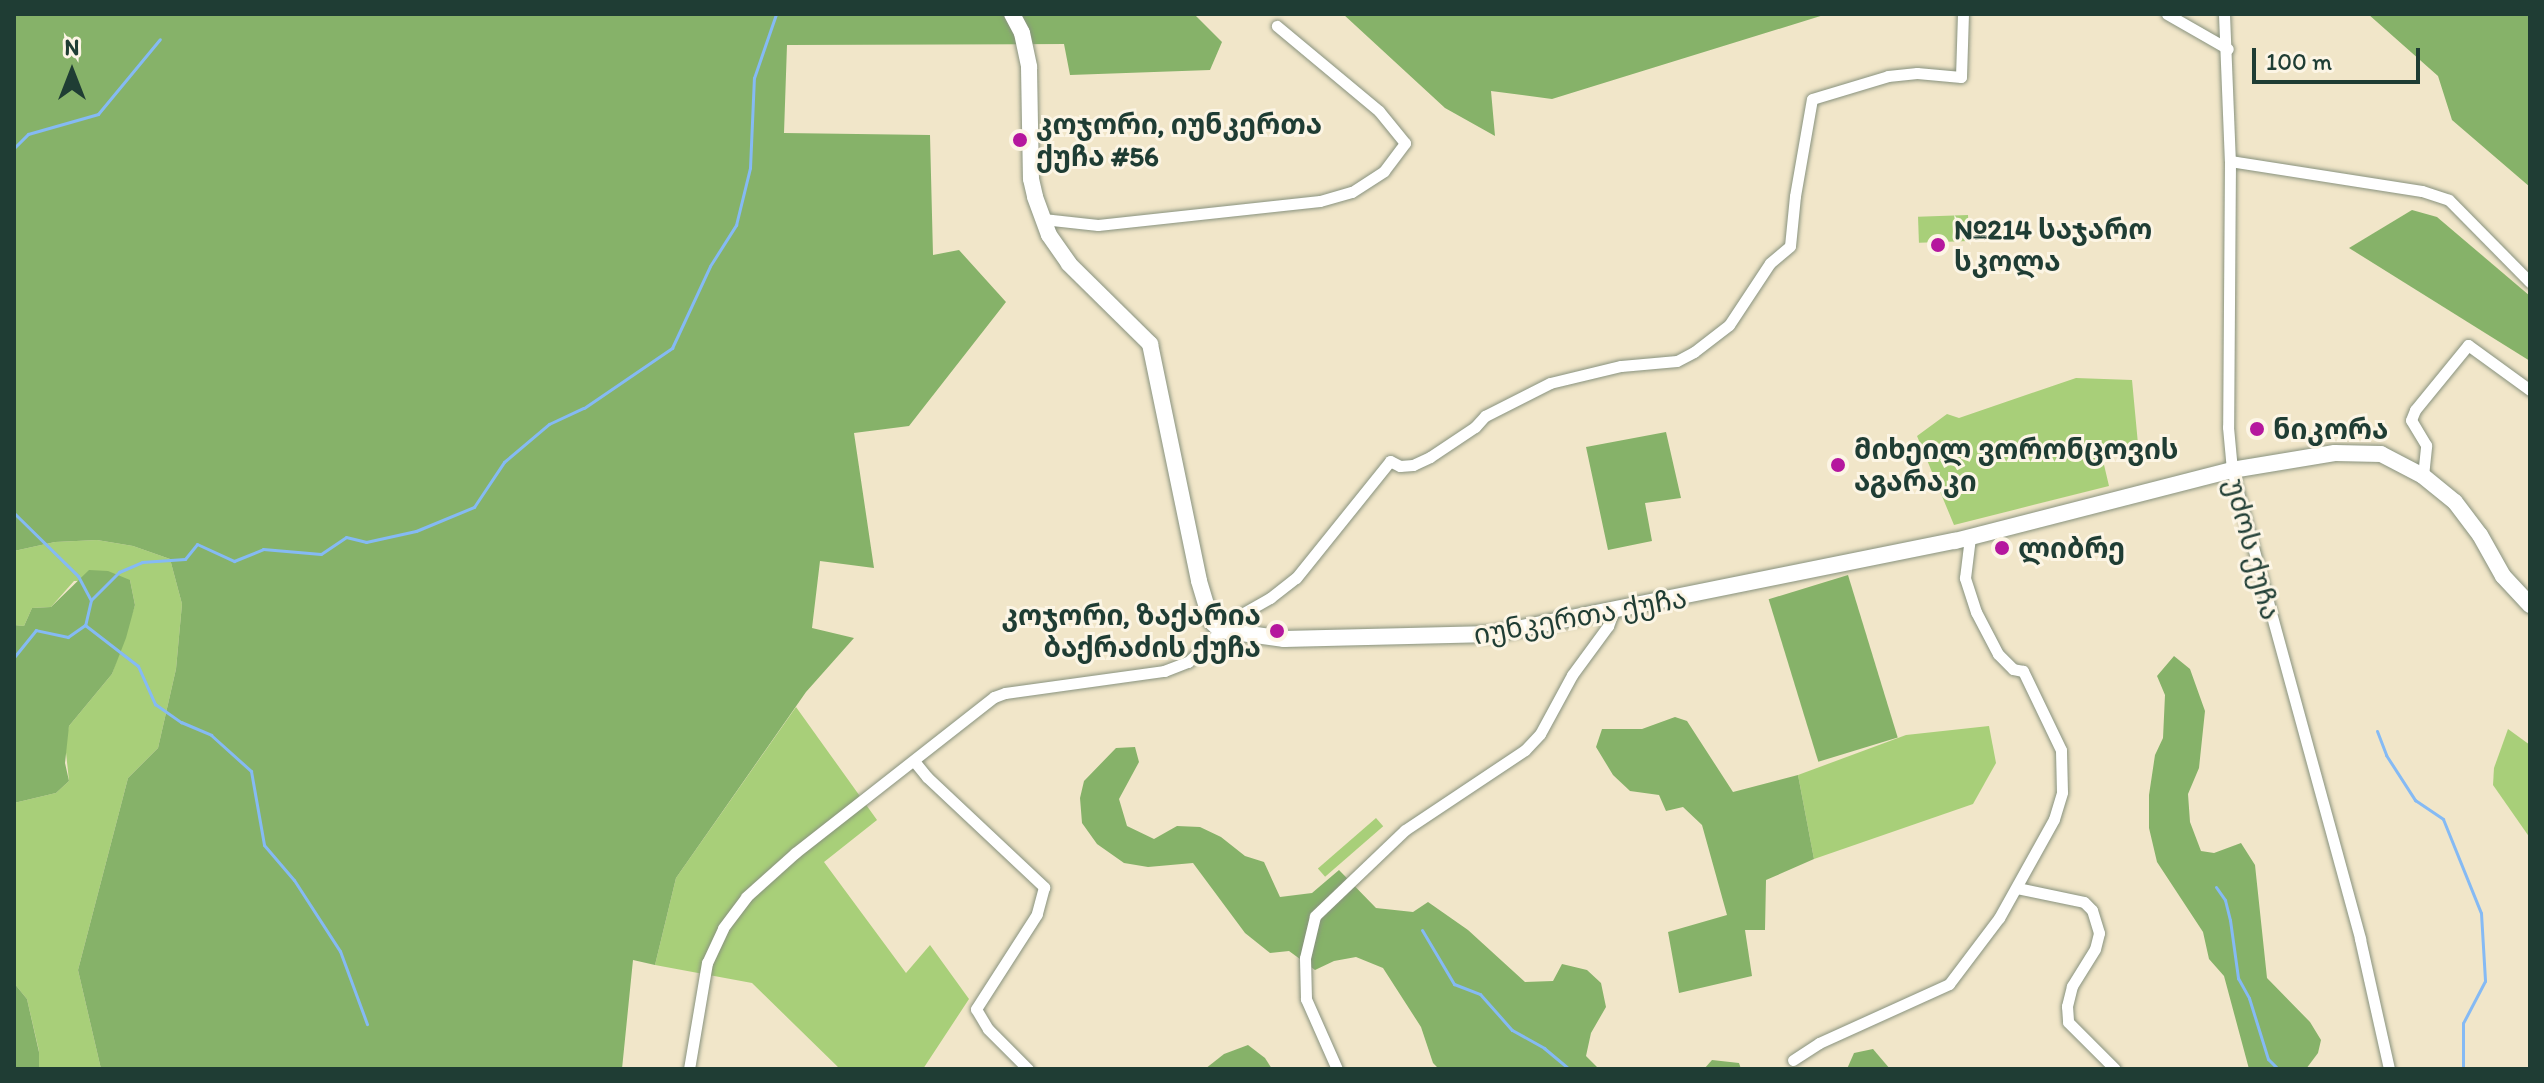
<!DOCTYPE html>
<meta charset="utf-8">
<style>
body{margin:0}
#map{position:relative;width:2544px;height:1083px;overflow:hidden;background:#f1e6c9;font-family:Itim,"Noto Sans Georgian",sans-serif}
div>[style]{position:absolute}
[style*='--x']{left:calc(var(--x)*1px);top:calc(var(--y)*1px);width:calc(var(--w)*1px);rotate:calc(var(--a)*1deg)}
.green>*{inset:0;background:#a8cf79;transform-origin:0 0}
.forest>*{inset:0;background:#86b269;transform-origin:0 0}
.stream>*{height:3px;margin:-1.5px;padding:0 1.5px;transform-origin:1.5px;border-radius:1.5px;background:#85baf4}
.roads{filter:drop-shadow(0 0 2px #88927e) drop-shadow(0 0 2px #88927e)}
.street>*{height:11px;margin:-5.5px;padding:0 5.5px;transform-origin:5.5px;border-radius:5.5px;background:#fff}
.secondary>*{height:16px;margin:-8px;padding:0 8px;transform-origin:8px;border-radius:8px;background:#fff}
.dots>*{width:22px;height:22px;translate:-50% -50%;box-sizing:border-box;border:4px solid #fcf5e5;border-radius:50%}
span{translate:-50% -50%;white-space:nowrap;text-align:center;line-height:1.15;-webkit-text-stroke:6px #fcf5e5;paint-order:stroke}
.poi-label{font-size:28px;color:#1f3d34;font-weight:700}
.left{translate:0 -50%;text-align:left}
.right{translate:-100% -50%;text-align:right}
.street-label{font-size:28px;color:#1f3d34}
.frame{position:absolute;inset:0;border:16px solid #1f3d34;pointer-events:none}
.north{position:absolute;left:32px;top:32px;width:80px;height:80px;-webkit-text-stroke:6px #fcf5e5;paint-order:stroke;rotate:0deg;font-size:22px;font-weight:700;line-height:32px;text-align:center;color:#1f3d34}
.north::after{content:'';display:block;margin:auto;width:28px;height:36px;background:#1f3d34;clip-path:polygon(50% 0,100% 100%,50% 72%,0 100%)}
.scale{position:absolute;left:2252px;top:48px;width:168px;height:36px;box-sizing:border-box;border:4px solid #1f3d34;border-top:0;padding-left:10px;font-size:24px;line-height:28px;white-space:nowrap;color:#1f3d34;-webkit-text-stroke:6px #fcf5e5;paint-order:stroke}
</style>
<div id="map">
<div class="green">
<div style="left:1968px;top:215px;width:26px;height:50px;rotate:88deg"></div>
<div style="clip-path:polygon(2076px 378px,2132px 380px,2138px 444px,2101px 452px,2109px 486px,1954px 525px,1917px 436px,1947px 414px,1959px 418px)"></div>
<div style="clip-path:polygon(97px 540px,133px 546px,170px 559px,182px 604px,176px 669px,158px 748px,128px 778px,78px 970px,101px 1069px,39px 1069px,39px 1051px,27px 999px,14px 983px,14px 803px,56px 793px,69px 781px,65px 743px,69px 726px,112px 674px,135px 605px,130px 580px,74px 581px,51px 607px,32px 608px,24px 626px,14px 625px,14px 551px,55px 542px)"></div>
<div style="clip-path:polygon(796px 707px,877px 820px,824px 862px,906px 973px,930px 945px,969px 999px,923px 1069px,840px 1069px,752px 983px,655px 965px,676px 878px)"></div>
<div style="clip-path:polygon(1989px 726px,1996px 763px,1973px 804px,1814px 859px,1798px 775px,1906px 735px)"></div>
<div style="clip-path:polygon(2508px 729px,2530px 745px,2530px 838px,2493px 785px,2494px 768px)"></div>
<div style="left:1376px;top:818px;width:11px;height:77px;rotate:49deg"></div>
</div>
<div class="forest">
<div style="clip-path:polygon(14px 14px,1194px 14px,1222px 42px,1210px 70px,1070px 75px,1064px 44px,787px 45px,784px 133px,930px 135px,933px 255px,959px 250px,1006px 302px,909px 426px,854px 433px,874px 568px,820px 561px,812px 628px,854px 638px,806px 692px,676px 878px,655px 965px,633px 960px,622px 1069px,101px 1069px,78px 970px,128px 778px,158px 748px,176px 669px,182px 604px,170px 559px,133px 546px,97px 540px,55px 542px,14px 551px)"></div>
<div style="clip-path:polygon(1343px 14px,1827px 14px,1552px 99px,1491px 91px,1495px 136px,1445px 108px)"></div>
<div style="clip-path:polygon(2368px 14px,2530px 14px,2530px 187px,2452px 120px,2438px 76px)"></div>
<div style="clip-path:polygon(2412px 210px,2437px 217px,2530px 296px,2530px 361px,2349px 248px)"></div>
<div style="clip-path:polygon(1666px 432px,1681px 498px,1645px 503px,1652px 541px,1608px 550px,1586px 447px)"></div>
<div style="clip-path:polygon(89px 570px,108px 571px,130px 580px,135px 605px,126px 638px,112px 674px,69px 726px,65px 763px,69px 781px,56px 793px,14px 803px,14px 625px,24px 626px,32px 608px,51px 607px)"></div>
<div style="left:1848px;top:575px;width:170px;height:83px;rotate:73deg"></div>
<div style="clip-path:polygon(2174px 656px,2190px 669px,2205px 711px,2199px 768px,2188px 794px,2190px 822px,2201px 851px,2214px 853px,2241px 843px,2255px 865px,2267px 978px,2310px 1022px,2321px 1040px,2318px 1053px,2306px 1069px,2249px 1069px,2224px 976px,2209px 959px,2203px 932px,2157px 862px,2149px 828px,2149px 795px,2155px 755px,2163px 738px,2165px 695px,2157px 676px)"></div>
<div style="clip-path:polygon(1675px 717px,1687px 721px,1733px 792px,1798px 775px,1814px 859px,1766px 880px,1765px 930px,1745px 930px,1752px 976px,1679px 993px,1668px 932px,1727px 915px,1702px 825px,1683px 807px,1666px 811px,1659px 795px,1630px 791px,1613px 775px,1596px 747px,1602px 729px,1642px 729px)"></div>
<div style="clip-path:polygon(1135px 747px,1139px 762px,1119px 799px,1127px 826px,1154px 839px,1177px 826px,1200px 827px,1221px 837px,1245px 856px,1264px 862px,1280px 897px,1312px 893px,1339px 870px,1376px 908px,1413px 912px,1428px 902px,1468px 930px,1525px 982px,1553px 981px,1562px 964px,1587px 970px,1601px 983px,1606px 1007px,1591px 1033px,1586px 1056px,1599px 1069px,1439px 1069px,1433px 1063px,1421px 1027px,1383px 968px,1356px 957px,1334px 961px,1315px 970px,1289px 951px,1270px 953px,1245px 933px,1193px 863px,1148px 867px,1124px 863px,1097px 844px,1082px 823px,1080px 798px,1084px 781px,1116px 748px)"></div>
<div style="clip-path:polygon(14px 983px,27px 999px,39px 1052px,39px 1069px,14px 1069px)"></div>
<div style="clip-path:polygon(1248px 1045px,1265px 1058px,1272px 1069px,1205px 1069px,1224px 1054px)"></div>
<div style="clip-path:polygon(1873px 1049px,1890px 1069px,1847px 1069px,1854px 1053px)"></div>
<div style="clip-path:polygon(1712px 1060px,1739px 1063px,1741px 1069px,1704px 1069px)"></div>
</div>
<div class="stream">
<div style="--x:14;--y:148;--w:20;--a:-45"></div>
<div style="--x:28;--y:134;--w:73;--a:-15.9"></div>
<div style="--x:98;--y:114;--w:97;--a:-50.4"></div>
<div style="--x:14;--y:513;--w:90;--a:44.5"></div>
<div style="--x:78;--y:576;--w:27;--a:62"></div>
<div style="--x:91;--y:600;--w:26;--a:103"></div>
<div style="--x:85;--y:625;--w:21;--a:145"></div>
<div style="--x:68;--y:637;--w:33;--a:-168"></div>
<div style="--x:36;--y:630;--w:35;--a:129"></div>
<div style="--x:91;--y:600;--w:40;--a:-45"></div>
<div style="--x:119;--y:572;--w:25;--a:-23"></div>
<div style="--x:142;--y:562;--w:43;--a:-4"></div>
<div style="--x:185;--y:559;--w:19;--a:-51"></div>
<div style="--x:197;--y:544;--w:41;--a:24.7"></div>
<div style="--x:234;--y:561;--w:31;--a:-22"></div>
<div style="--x:263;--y:549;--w:58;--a:4.9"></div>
<div style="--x:321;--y:554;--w:30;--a:-34"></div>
<div style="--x:346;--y:537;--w:21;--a:14"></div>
<div style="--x:366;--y:542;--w:51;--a:-12.4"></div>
<div style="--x:416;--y:531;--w:63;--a:-22.5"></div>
<div style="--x:474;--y:507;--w:54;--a:-56.3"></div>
<div style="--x:504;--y:462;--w:59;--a:-40.2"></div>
<div style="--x:549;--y:424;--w:38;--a:-25"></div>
<div style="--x:584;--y:408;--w:107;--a:-34.3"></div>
<div style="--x:672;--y:348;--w:90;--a:-65.1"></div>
<div style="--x:710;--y:266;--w:49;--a:-57.6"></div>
<div style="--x:736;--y:225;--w:59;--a:-76.2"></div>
<div style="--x:750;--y:168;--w:90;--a:-87.5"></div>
<div style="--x:754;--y:78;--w:68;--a:-71"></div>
<div style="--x:85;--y:625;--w:67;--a:37.7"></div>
<div style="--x:138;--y:666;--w:42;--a:65.9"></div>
<div style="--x:155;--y:704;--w:32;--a:35"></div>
<div style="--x:181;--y:722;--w:33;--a:23"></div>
<div style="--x:211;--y:735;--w:54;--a:42"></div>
<div style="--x:251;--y:771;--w:75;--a:80"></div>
<div style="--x:264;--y:845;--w:46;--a:49.4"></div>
<div style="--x:294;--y:880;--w:85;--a:57.1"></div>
<div style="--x:340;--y:951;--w:78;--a:69.7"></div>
<div style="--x:2377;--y:731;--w:26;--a:69"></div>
<div style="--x:2386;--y:755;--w:54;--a:57.2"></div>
<div style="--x:2415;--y:800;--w:34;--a:34"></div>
<div style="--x:2443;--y:819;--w:101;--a:68"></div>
<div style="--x:2481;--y:913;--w:68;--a:86.6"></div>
<div style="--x:2485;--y:981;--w:47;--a:117.6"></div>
<div style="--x:2463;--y:1023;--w:46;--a:90"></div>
<div style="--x:2216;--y:887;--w:16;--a:55"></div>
<div style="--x:2225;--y:900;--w:21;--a:76"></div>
<div style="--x:2230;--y:920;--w:59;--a:82.1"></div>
<div style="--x:2238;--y:978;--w:23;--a:61"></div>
<div style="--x:2249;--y:998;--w:64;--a:72.7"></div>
<div style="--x:2268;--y:1059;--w:14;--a:45"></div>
<div style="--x:1422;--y:930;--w:63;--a:59.3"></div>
<div style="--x:1454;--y:984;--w:28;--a:21"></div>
<div style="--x:1480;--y:994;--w:48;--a:48.4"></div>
<div style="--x:1512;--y:1030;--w:37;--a:29"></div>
<div style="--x:1544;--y:1048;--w:33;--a:40"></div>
</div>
<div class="roads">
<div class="street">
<div style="--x:2167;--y:14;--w:70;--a:29.8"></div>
<div style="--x:2224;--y:14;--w:147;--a:87.7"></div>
<div style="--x:2230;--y:161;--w:266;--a:90.4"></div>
<div style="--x:2228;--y:427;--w:43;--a:84.7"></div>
<div style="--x:2232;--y:470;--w:486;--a:74.7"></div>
<div style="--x:2360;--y:939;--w:133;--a:77.4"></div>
<div style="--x:2230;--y:161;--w:194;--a:8.9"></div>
<div style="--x:2422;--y:191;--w:28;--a:18"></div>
<div style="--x:2449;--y:200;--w:115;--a:45.4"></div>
<div style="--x:1043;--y:219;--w:55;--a:6.2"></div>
<div style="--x:1098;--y:225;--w:223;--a:-6.2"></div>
<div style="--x:1320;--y:201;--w:33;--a:-16"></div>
<div style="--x:1352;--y:192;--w:38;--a:-33"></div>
<div style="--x:1384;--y:171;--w:35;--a:-53"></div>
<div style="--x:1405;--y:143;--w:41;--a:-129.1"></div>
<div style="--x:1379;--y:111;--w:133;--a:-140.2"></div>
<div style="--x:2423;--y:476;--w:31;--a:-84"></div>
<div style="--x:2426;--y:445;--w:29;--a:-121"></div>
<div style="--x:2411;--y:420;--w:11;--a:-68"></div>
<div style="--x:2415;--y:410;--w:84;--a:-50.8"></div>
<div style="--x:2468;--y:345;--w:77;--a:36"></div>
<div style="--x:914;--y:761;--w:21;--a:51"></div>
<div style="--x:927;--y:777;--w:161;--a:43.2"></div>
<div style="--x:1044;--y:887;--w:28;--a:105"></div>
<div style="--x:1037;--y:914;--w:113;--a:122.7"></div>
<div style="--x:976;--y:1009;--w:23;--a:59"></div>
<div style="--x:988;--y:1029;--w:57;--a:45"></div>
<div style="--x:2017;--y:888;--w:68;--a:11.8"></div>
<div style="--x:2084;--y:902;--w:11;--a:45"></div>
<div style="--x:2092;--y:910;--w:24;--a:73"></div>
<div style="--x:2099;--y:933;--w:16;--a:104"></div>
<div style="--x:2095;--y:949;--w:44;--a:121.9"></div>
<div style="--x:2072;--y:986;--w:21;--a:104"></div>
<div style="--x:2067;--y:1006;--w:16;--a:86"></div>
<div style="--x:2068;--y:1022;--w:66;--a:45"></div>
<div style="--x:1793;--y:1060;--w:31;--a:-33"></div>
<div style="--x:1819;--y:1043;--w:143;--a:-24.4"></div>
<div style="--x:1949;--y:984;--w:83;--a:-52.9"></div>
<div style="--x:1999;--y:918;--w:113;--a:-60.9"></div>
<div style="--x:2054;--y:819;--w:28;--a:-73"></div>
<div style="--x:2062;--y:792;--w:42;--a:-91.4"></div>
<div style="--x:2061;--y:750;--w:88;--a:-115.7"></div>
<div style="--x:2023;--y:671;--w:10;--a:-169"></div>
<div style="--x:2013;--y:669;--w:21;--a:-135"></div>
<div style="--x:1998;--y:654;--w:47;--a:-117.6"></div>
<div style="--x:1976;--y:612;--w:36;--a:-108"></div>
<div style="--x:1965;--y:578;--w:41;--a:-83"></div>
<div style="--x:689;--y:1069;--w:108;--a:-80.4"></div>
<div style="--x:707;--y:963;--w:38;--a:-65"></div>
<div style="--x:723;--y:928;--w:39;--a:-53"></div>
<div style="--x:746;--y:897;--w:66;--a:-41.9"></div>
<div style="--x:795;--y:853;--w:253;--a:-38.1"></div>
<div style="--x:994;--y:697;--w:12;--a:-20"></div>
<div style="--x:1005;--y:693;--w:161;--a:-7.9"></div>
<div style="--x:1164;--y:671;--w:26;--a:-21"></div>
<div style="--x:1188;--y:662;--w:62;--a:-43.7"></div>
<div style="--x:1233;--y:619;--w:43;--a:-29.6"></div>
<div style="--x:1270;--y:598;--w:33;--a:-38"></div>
<div style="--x:1296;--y:578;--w:150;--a:-51.2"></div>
<div style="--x:1390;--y:461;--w:11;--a:27"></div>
<div style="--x:1400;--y:466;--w:13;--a:-4"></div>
<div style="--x:1413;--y:465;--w:19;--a:-25"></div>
<div style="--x:1430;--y:457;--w:54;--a:-33.7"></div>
<div style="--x:1475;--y:427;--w:15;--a:-48"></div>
<div style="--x:1485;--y:416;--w:73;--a:-26.9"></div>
<div style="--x:1550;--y:383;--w:73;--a:-13.5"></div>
<div style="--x:1621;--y:366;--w:56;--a:-5.1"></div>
<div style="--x:1677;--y:361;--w:19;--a:-28"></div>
<div style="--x:1694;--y:352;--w:44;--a:-37.6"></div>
<div style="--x:1729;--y:325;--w:74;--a:-56.5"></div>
<div style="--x:1770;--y:263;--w:26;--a:-40"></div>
<div style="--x:1790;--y:246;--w:50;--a:-84.3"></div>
<div style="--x:1795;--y:196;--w:98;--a:-80.1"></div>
<div style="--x:1812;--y:99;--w:79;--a:-16.8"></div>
<div style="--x:1888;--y:76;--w:29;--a:-6"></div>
<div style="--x:1917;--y:73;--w:44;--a:5.2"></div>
<div style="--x:1961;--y:77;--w:63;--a:-88.2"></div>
<div style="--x:1337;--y:1069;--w:77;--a:-113.9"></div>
<div style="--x:1306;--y:999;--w:41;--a:-91.4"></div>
<div style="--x:1305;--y:958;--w:43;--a:-76.6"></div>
<div style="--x:1315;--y:916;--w:124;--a:-43.7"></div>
<div style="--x:1405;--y:830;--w:144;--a:-33.7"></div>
<div style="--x:1525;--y:750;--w:22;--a:-47"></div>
<div style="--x:1540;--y:734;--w:67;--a:-61.5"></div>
<div style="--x:1572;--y:675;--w:61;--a:-53.7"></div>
<div style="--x:1608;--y:626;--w:15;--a:-70"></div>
</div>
<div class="secondary">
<div style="--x:1012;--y:14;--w:21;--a:62"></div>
<div style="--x:1022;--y:33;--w:35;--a:78"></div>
<div style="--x:1029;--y:67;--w:112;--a:89"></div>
<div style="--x:1031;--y:179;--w:18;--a:77"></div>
<div style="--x:1035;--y:197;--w:40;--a:69.8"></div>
<div style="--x:1049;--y:235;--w:35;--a:55"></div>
<div style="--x:1069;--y:264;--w:114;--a:44.6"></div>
<div style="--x:1150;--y:344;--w:242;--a:78.3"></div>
<div style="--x:1199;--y:581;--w:42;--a:73.3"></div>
<div style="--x:1211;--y:621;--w:13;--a:45"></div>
<div style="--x:1220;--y:630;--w:65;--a:8"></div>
<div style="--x:1284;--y:639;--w:208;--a:-1.4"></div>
<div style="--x:1492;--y:634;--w:472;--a:-11.4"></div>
<div style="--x:1955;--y:541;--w:286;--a:-14.4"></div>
<div style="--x:2232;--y:470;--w:104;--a:-9.4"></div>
<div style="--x:2335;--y:453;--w:46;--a:1.2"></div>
<div style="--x:2381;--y:454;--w:47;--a:27.6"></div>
<div style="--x:2423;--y:476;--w:41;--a:39.1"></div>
<div style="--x:2455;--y:502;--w:41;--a:52.9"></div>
<div style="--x:2480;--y:535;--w:47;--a:60.7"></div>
<div style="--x:2503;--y:576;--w:40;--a:47"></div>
</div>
</div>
<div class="dots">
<div style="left:1020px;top:140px;background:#b5179e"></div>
<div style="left:1938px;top:245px;background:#b5179e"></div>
<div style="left:2257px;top:429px;background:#b5179e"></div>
<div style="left:1838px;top:465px;background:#b5179e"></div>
<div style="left:2002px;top:548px;background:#b5179e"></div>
<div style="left:1277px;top:631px;background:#b5179e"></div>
</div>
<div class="poi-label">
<span class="left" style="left:1036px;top:140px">კოჯორი, იუნკერთა<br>ქუჩა #56</span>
<span class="left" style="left:1954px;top:245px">№214 საჯარო<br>სკოლა</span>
<span class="left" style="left:2273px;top:429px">ნიკორა</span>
<span class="left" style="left:1854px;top:465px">მიხეილ ვორონცოვის<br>აგარაკი</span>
<span class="left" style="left:2018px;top:548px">ლიბრე</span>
<span class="right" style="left:1261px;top:631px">კოჯორი, ზაქარია<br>ბაქრაძის ქუჩა</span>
</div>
<div class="street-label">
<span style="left:2253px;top:549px;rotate:75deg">უძოს ქუჩა</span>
<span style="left:1580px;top:616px;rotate:-10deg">იუნკერთა ქუჩა</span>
</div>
<div class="frame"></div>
<div class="north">N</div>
<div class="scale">100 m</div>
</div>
